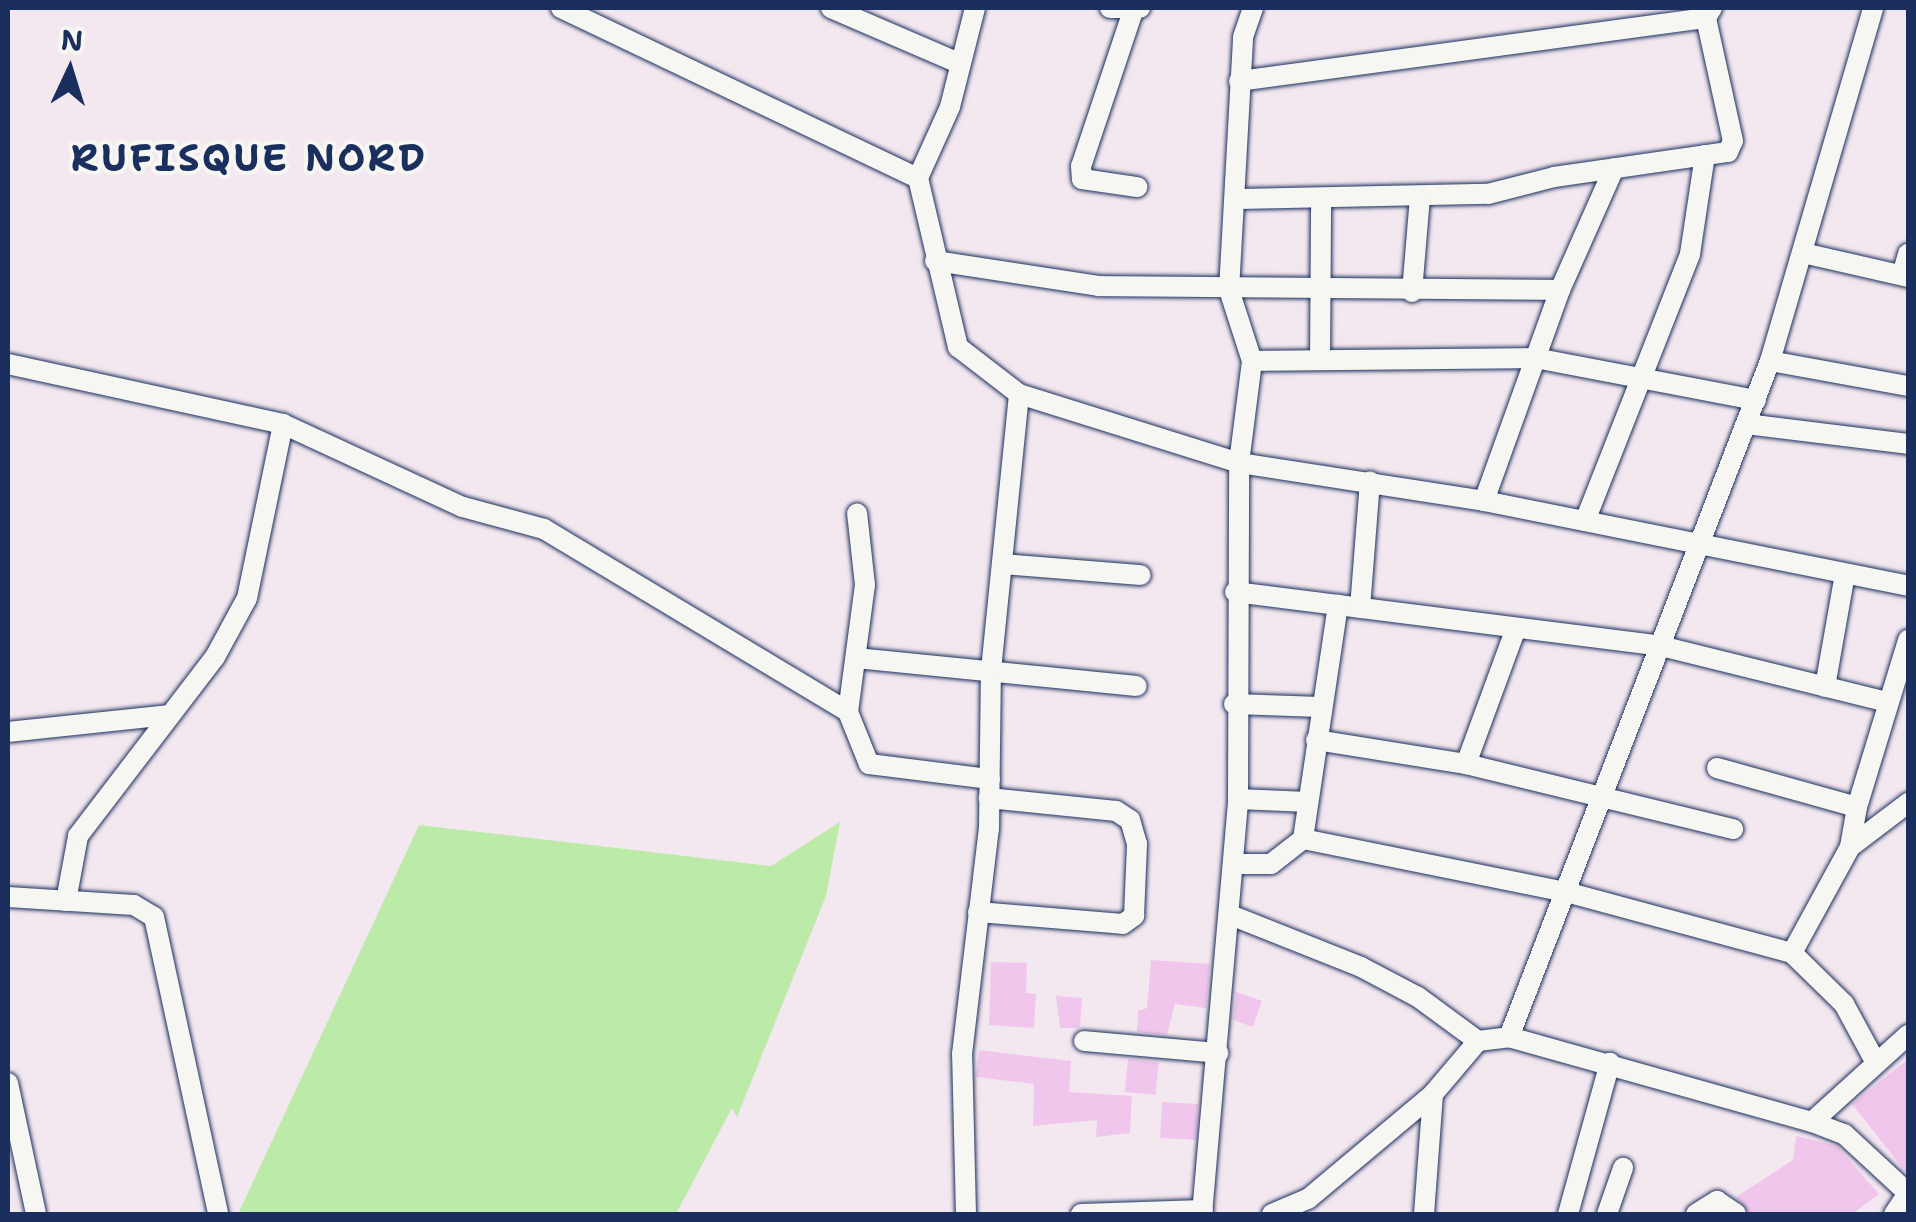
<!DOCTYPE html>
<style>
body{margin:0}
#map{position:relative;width:1916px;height:1222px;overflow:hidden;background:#f4e8f0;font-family:"Shantell Sans",sans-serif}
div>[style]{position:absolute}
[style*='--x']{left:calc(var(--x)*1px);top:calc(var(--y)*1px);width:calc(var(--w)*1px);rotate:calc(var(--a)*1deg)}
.green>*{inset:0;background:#bceba9}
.building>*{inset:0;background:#f1c6ed;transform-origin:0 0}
.roads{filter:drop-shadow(0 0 2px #1b2f5e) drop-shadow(0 0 2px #1b2f5e)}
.minor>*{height:20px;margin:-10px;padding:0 10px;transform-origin:10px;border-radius:10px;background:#f6f6f2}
span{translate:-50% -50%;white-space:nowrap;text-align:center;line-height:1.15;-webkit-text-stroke:8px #f6f6f2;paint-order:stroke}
.district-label{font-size:38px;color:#1b2f5e;font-weight:700;letter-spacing:2.5px}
.frame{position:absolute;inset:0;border:10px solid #1b2f5e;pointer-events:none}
.north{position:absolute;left:20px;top:20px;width:100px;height:100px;-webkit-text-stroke:8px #f6f6f2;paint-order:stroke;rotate:4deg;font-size:28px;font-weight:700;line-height:40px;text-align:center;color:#1b2f5e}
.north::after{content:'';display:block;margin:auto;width:35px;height:45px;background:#1b2f5e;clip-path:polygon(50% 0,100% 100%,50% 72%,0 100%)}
</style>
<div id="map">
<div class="green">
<div style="clip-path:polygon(840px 822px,826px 896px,737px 1117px,732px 1108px,676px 1214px,238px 1214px,419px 825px,771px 866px)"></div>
</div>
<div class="building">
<div style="clip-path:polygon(1151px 960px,1210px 964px,1206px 1008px,1175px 1004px,1167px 1035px,1137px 1032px,1138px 1011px,1147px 1008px)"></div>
<div style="clip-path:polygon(991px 962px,1027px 963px,1026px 993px,1036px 994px,1034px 1028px,989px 1025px)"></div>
<div style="clip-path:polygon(1236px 992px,1262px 1001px,1253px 1027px,1233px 1020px)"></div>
<div style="clip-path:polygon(1056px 996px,1082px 998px,1080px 1028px,1060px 1028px)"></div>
<div style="clip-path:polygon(979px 1050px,1071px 1061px,1069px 1092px,1132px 1096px,1130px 1133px,1096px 1137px,1097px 1120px,1033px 1126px,1034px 1084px,976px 1077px)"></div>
<div style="left:1128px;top:1059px;width:31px;height:33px;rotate:6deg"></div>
<div style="clip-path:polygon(1908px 1059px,1908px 1175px,1852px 1104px)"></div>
<div style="left:1162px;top:1102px;width:36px;height:36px;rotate:3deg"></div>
<div style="clip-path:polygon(1796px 1136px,1837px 1146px,1879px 1194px,1852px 1214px,1750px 1214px,1736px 1197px,1793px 1160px)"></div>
</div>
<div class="roads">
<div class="minor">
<div style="--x:561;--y:8;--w:395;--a:25.5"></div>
<div style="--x:831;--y:8;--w:139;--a:23.3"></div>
<div style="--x:975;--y:8;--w:102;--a:104.2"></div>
<div style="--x:950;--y:107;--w:78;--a:114.3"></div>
<div style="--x:918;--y:178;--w:174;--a:76.7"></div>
<div style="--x:958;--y:347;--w:77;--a:37.6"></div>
<div style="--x:1019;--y:394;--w:231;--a:17.4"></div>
<div style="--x:1239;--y:463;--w:248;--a:8.8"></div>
<div style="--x:1484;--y:501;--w:432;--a:11.3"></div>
<div style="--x:1110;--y:8;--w:30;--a:0"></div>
<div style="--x:1133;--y:11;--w:163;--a:108.5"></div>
<div style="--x:1081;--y:166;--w:13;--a:86"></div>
<div style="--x:1082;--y:179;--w:56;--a:8.3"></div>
<div style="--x:1239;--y:81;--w:471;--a:-7.7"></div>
<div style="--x:1239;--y:199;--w:249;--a:-1.2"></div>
<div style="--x:1488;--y:194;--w:68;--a:-14.4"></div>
<div style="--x:1554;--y:177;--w:176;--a:-8.2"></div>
<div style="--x:1728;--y:152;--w:12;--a:-66"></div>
<div style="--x:1733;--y:141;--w:126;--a:-102.4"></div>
<div style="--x:1706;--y:18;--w:12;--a:-59"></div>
<div style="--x:1803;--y:253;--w:108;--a:12.9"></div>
<div style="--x:935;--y:261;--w:165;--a:8.7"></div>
<div style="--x:1098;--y:286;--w:462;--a:0.5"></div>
<div style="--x:1902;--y:275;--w:22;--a:-74"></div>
<div style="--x:1412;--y:292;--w:95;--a:-85.2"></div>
<div style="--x:1320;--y:360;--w:161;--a:-89.6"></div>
<div style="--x:1252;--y:361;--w:283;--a:-0.6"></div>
<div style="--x:1535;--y:358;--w:225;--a:10.8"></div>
<div style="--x:1770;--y:361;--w:140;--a:10.3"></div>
<div style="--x:8;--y:364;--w:281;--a:12.3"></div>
<div style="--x:283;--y:424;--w:198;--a:24.8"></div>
<div style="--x:463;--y:507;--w:84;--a:15.2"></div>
<div style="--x:544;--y:529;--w:355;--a:31"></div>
<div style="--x:848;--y:712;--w:56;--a:68"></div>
<div style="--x:869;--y:764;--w:122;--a:7.1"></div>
<div style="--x:1746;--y:424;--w:163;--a:7"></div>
<div style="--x:1484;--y:501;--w:224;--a:-70.2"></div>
<div style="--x:1560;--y:290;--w:133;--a:-66.1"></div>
<div style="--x:1585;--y:521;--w:287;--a:-68.5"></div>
<div style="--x:1690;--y:254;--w:100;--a:-81.4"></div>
<div style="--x:1003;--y:564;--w:138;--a:4.6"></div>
<div style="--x:1235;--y:592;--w:429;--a:7.2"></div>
<div style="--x:1661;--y:646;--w:234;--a:13.9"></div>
<div style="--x:1360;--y:608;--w:127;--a:-85.5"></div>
<div style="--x:856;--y:658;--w:282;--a:5.7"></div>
<div style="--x:1825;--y:687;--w:115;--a:-80"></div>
<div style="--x:1234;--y:704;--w:87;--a:2"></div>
<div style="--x:848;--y:712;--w:128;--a:-82.4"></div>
<div style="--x:865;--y:585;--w:72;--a:-96.3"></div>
<div style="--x:8;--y:732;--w:163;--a:-6"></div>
<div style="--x:1316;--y:740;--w:152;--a:9.1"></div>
<div style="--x:1466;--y:764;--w:275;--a:13.7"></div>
<div style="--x:1466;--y:764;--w:145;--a:-69.8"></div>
<div style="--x:1717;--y:768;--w:145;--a:15.6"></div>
<div style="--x:1857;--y:807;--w:41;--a:99.9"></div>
<div style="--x:1238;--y:799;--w:70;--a:2.5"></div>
<div style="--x:1857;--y:807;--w:175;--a:-73"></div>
<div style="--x:1303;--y:839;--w:268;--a:11.4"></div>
<div style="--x:1566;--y:892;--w:234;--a:15.1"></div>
<div style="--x:1792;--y:953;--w:73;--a:44.4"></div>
<div style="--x:1844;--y:1004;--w:65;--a:61.5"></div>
<div style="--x:1235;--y:864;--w:36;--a:0"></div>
<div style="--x:1271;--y:864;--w:41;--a:-38"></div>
<div style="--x:1303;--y:839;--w:237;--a:-81.5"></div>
<div style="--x:8;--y:897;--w:126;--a:3.6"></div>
<div style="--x:134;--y:905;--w:23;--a:31"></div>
<div style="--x:154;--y:917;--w:304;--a:77.8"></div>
<div style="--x:66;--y:901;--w:66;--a:-79.5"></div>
<div style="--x:78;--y:836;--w:225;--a:-52.6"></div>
<div style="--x:215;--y:657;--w:67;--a:-61.5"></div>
<div style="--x:247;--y:598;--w:178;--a:-78.3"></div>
<div style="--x:978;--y:912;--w:145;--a:4.7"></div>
<div style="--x:1123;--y:924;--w:14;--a:-36"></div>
<div style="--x:1134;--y:916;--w:72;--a:-87.6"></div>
<div style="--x:1137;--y:844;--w:25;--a:-106"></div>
<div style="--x:1130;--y:820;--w:17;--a:-147"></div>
<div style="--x:1116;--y:811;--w:128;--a:-174.2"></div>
<div style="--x:1233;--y:916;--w:138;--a:21.7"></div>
<div style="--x:1361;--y:967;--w:64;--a:27.8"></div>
<div style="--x:1418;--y:997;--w:74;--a:36.3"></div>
<div style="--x:1792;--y:953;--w:121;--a:-61.3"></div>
<div style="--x:1850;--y:847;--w:73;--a:-37.2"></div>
<div style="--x:1509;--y:1037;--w:725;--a:-68.89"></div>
<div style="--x:1770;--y:361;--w:368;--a:-73.7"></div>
<div style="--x:1084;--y:1041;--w:135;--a:5.1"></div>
<div style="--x:8;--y:1083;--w:134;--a:77.9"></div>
<div style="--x:1812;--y:1122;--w:130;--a:-42.2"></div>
<div style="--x:966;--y:1214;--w:160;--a:-91.4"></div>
<div style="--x:962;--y:1054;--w:227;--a:-83.2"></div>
<div style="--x:989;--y:829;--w:159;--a:-89.3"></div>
<div style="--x:991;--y:670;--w:277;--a:-84.2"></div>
<div style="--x:1081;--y:1214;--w:122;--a:-1.9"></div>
<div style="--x:1202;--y:1214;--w:417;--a:-85"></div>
<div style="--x:1238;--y:799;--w:336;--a:-89.8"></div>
<div style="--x:1239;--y:463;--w:103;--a:-82.7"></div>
<div style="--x:1252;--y:361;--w:75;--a:-107.9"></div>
<div style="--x:1229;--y:290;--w:253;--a:-86.8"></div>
<div style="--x:1243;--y:37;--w:31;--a:-71"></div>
<div style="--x:1272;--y:1214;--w:39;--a:-23"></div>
<div style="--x:1308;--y:1199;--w:163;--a:-40"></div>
<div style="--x:1433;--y:1094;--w:70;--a:-49.7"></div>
<div style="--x:1478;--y:1041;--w:31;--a:-7"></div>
<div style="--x:1509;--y:1037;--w:315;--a:15.7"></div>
<div style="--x:1812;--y:1122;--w:34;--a:21"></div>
<div style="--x:1844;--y:1134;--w:87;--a:42.7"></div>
<div style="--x:1424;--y:1214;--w:120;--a:-85.7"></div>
<div style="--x:1568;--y:1214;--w:157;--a:-74.5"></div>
<div style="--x:1607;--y:1214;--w:49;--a:-70.8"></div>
<div style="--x:1696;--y:1214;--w:25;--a:-32"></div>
<div style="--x:1717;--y:1201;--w:23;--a:34"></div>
<div style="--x:1894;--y:1214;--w:25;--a:-56"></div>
</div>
</div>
<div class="district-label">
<span style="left:249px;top:158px">RUFISQUE NORD</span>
</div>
<div class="frame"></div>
<div class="north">N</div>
</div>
